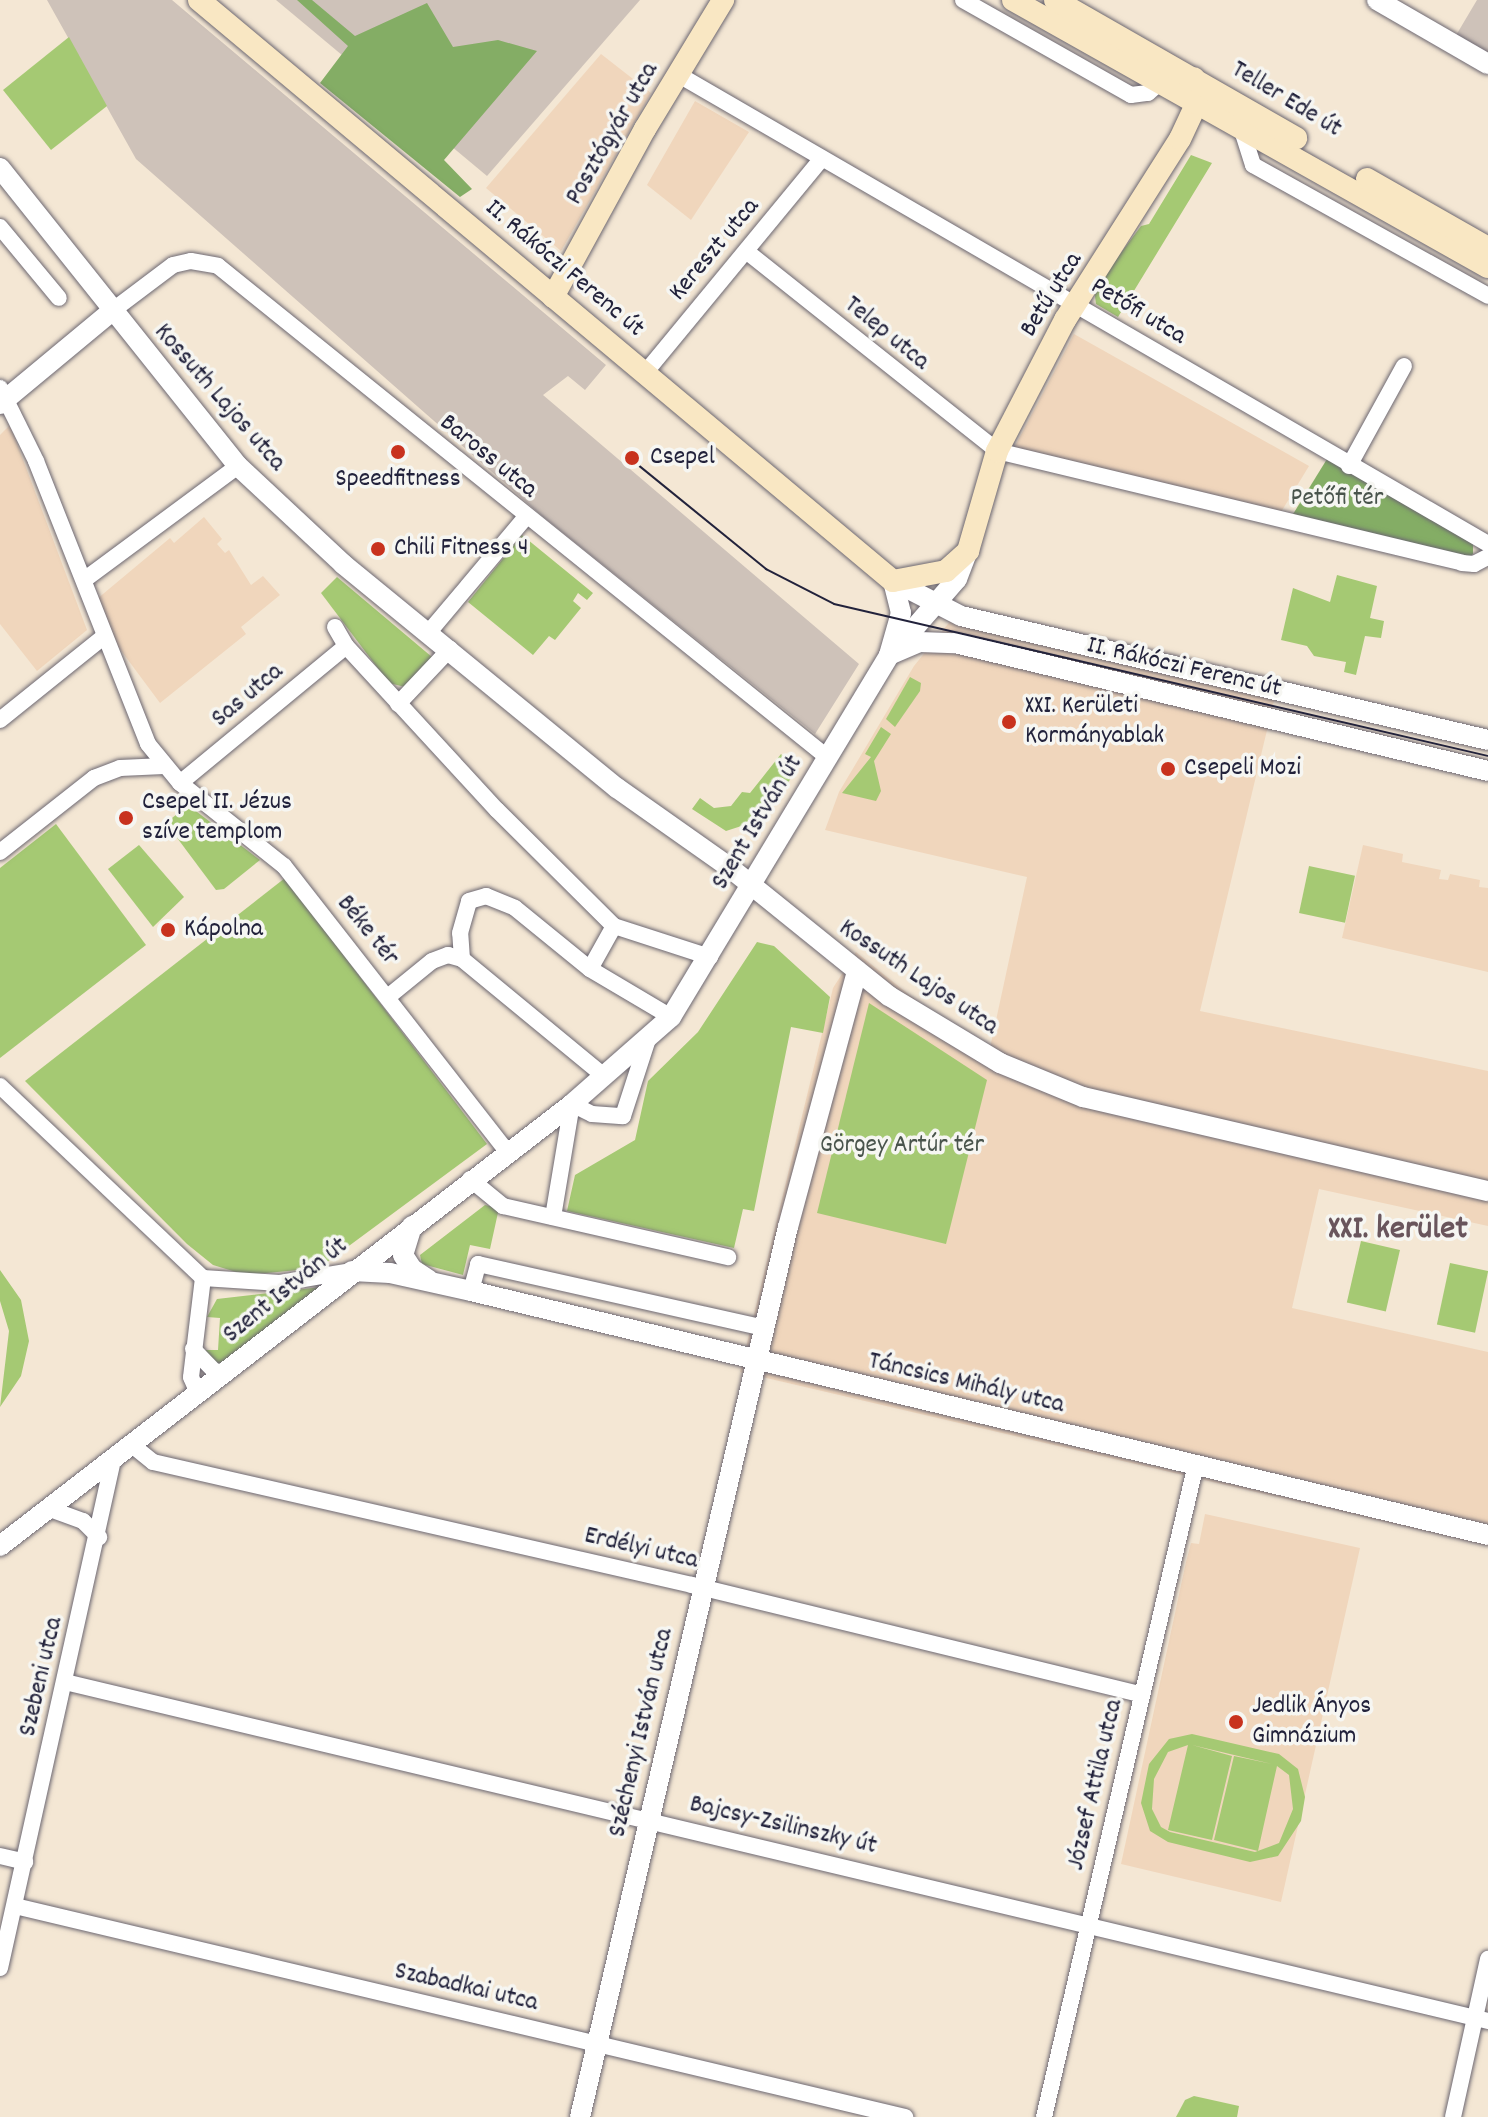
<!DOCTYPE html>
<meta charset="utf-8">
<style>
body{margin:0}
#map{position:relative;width:1488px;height:2117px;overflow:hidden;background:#f4e7d4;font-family:Dekko,sans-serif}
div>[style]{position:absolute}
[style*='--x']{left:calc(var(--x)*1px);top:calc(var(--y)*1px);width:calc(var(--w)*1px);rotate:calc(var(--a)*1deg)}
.built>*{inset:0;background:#f0d6bc}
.industrial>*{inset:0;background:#cec2b9}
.green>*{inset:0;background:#a5c973;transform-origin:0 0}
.forest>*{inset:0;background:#84ad65}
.roads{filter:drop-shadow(0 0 2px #6c6771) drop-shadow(0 0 2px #6c6771)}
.minor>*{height:16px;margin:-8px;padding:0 8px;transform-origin:8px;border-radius:8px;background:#fff}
.tertiary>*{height:20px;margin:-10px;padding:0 10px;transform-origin:10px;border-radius:10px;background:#fff}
.secondary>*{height:22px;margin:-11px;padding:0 11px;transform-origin:11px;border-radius:11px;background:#f9e7c3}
.tram>*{height:2px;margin:-1px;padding:0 1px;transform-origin:1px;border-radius:1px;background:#22223b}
.dots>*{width:22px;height:22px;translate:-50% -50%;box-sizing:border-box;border:4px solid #f6f6f2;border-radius:50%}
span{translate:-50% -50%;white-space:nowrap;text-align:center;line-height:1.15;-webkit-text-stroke:7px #f6f6f2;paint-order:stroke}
.street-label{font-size:26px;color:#22223b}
.poi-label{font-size:26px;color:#22223b}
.left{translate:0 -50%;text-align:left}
.park-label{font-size:26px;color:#49544c}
.district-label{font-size:34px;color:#69555c;font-weight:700}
</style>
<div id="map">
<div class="built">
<div style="clip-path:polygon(601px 54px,651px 93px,561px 251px,486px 188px)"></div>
<div style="clip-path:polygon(695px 101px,749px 132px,691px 220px,647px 185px)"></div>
<div style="clip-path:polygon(1074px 334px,1309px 466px,1278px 517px,1014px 448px)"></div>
<div style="clip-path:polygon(10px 425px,87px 630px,37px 671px,0 624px,0 435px)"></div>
<div style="clip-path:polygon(204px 517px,222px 539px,217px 544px,225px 553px,229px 550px,251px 585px,263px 576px,280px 595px,241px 627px,246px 634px,160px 703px,108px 633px,97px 599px,170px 538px,174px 543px)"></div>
<div style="clip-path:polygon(960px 609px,1278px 684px,1200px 1011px,1488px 1071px,1488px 1226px,1319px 1189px,1292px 1308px,1488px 1352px,1488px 1546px,740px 1372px,833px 988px,856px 952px,958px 1034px,990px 1048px,1027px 877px,825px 830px,839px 792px,914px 666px)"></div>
<div style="clip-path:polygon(1363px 845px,1403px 854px,1402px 862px,1441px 870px,1439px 879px,1448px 880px,1450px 874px,1480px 880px,1479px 887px,1488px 888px,1488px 972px,1342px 938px)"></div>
<div style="clip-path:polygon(1205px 1514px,1360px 1548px,1281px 1902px,1121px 1864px,1186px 1562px,1191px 1543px,1199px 1544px)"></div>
</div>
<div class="industrial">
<div style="clip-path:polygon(47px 0,172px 0,606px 365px,585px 390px,568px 376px,543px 395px,859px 664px,815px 734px,542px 516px,136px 159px)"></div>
<div style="clip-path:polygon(276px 0,640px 0,487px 176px)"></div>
<div style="clip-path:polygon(1477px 0,1488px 0,1488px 56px,1455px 37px)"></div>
</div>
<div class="green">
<div style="clip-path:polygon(69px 37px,107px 106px,51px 150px,3px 90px)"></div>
<div style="clip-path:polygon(1191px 155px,1212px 163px,1118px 317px,1096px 304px,1094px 289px,1141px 226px,1149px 224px)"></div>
<div style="clip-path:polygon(522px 535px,593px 593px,587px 600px,578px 593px,573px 601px,581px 608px,555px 640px,549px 636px,533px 655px,468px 602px)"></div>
<div style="clip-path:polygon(1337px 575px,1377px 586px,1370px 618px,1384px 621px,1381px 638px,1365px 636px,1356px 675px,1344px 672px,1346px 662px,1314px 656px,1307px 646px,1281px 640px,1293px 588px,1330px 602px)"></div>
<div style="clip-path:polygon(337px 577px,432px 657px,405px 687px,389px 683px,321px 593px)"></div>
<div style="clip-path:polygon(910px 677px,921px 683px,920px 691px,895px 727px,886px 719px)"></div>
<div style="clip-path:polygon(881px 727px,891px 734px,874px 761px,881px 791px,876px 801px,842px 793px,871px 757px,865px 754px)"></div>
<div style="clip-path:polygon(781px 754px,798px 768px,763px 819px,726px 831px,692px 809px,700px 798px,714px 808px,731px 806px,742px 792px,750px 793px)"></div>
<div style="clip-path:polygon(188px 805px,260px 860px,224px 889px,216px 890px,166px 823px)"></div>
<div style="clip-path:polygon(56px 824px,146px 945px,0 1058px,0 868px)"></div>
<div style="clip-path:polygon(139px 845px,184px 897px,153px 927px,108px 869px)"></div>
<div style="left:1309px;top:866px;width:47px;height:48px;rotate:12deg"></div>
<div style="clip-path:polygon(285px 878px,487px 1144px,319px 1268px,246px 1275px,213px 1265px,187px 1244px,25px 1081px)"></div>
<div style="clip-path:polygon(757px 942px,774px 946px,830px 997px,823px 1033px,791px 1027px,754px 1211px,743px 1209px,734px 1248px,567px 1211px,575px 1175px,635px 1140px,648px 1081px,698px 1032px)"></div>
<div style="clip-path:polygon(869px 1003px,987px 1080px,946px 1244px,817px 1213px)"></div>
<div style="clip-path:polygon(485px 1205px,499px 1208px,490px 1249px,470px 1245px,463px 1275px,422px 1264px,420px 1255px)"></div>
<div style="left:1361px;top:1241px;width:40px;height:63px;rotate:13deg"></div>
<div style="left:1450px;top:1263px;width:39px;height:63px;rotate:12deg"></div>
<div style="clip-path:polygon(0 1270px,21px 1300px,29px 1341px,21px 1376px,0 1407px,9px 1331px,0 1301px)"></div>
<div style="clip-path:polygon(321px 1287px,220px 1368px,205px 1350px,218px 1350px,220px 1318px,207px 1317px,217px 1299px)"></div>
<div style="clip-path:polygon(evenodd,1192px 1734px,1279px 1754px,1298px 1769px,1305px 1797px,1301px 1821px,1278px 1856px,1250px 1862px,1168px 1842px,1150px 1831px,1141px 1803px,1149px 1764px,1169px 1739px,1192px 1734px,1188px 1745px,1168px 1830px,1212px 1840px,1232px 1756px,1192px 1745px,1272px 1764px,1234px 1756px,1214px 1840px,1258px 1851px,1277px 1766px,1289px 1775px,1293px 1809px,1279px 1843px,1255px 1852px,1170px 1832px,1161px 1827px,1152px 1809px,1154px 1779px,1168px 1752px,1188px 1745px)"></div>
<div style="clip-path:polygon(1194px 2096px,1239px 2106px,1237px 2117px,1176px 2117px,1185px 2100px)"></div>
</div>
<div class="forest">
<div style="clip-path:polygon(297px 0,312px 0,355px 36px,427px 3px,453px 47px,498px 40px,537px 51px,444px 160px,472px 189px,460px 197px,320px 83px,348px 46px)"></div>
<div style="clip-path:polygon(1327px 459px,1473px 544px,1473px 554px,1468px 558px,1290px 519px)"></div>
</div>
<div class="roads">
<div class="minor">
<div style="--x:963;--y:0;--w:193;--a:29.5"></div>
<div style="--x:1131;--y:95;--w:17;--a:-7"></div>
<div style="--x:1148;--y:93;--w:15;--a:-42"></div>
<div style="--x:679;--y:75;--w:935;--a:30.1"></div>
<div style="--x:1240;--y:124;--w:43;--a:72.4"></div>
<div style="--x:1253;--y:165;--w:269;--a:29.1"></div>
<div style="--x:0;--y:227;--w:92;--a:50.3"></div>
<div style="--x:746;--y:251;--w:321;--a:38.5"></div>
<div style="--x:997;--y:451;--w:478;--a:13.5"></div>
<div style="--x:1462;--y:563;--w:12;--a:5"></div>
<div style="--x:1474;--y:564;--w:16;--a:-27"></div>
<div style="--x:112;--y:311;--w:76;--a:-37"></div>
<div style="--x:173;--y:265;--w:18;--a:-13"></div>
<div style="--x:191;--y:261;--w:27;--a:10"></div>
<div style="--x:218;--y:266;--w:782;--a:38.88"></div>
<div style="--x:645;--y:373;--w:278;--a:-50.5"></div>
<div style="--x:0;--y:388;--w:81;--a:63.7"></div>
<div style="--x:36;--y:461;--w:304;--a:68.4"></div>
<div style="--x:148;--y:744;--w:50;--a:50.6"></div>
<div style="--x:180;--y:783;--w:133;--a:38.6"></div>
<div style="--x:284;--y:866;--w:362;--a:52"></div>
<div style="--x:1349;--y:466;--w:114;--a:-61.2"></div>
<div style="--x:84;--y:580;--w:192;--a:-36.5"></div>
<div style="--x:335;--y:627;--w:22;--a:60"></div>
<div style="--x:346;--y:646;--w:223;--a:47.4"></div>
<div style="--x:497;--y:810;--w:165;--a:44.8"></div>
<div style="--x:614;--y:926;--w:49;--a:119.2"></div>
<div style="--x:429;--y:632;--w:149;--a:-49.9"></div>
<div style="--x:398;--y:704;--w:76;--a:-46.6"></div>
<div style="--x:0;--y:720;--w:131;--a:-38.8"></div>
<div style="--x:180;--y:783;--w:215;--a:-39.5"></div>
<div style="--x:0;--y:852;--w:120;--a:-38.2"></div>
<div style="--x:94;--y:778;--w:28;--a:-21"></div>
<div style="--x:120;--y:768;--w:44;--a:-2.6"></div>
<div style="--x:614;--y:926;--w:101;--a:17.9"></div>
<div style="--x:462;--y:959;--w:26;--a:-94"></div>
<div style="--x:460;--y:933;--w:33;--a:-74"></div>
<div style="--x:469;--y:901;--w:18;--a:-16"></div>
<div style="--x:486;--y:896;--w:31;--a:22"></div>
<div style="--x:515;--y:908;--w:97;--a:39.1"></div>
<div style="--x:590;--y:969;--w:94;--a:30.7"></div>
<div style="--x:389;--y:996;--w:55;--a:-39.1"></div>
<div style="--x:432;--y:961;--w:17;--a:-21"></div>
<div style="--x:448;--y:955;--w:15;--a:16"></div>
<div style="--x:462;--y:959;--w:185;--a:39.5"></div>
<div style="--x:0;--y:1086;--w:279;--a:43.4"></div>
<div style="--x:470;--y:1179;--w:43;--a:39.3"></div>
<div style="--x:503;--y:1206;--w:231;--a:12.8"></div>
<div style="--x:553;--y:1217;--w:115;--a:-80.5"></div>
<div style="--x:572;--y:1104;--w:22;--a:27"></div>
<div style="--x:592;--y:1114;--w:31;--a:4"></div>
<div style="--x:623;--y:1116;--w:78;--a:-72"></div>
<div style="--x:203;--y:1278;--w:77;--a:3.7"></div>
<div style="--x:280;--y:1283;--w:73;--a:-9.5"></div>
<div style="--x:471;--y:1291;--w:28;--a:-75"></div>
<div style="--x:478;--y:1264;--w:293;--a:12.6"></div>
<div style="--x:193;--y:1349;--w:32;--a:46"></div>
<div style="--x:215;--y:1372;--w:13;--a:-4"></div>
<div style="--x:198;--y:1393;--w:17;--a:-114"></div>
<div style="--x:191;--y:1377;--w:100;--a:-83.1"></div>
<div style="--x:132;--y:1445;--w:27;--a:39"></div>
<div style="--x:153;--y:1462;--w:553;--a:12.85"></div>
<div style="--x:692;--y:1585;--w:463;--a:13.7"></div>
<div style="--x:50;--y:1509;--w:35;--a:20"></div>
<div style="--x:83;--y:1521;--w:23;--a:45"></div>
<div style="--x:65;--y:1682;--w:1463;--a:13.4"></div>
<div style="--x:0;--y:1856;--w:26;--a:13"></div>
<div style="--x:15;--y:1906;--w:915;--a:13.34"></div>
<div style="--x:0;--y:1968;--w:520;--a:-77.46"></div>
<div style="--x:1044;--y:2117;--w:670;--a:-76.9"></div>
<div style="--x:1453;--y:2117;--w:162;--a:-77.5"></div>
</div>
<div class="tertiary">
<div style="--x:1377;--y:0;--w:128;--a:30"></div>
<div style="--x:0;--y:168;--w:381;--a:51.4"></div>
<div style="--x:238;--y:466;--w:144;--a:43"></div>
<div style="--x:343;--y:564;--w:354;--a:39.3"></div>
<div style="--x:617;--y:788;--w:137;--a:35.2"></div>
<div style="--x:729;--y:867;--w:206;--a:38.9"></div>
<div style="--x:889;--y:996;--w:130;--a:31.1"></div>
<div style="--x:1000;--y:1063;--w:90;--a:22.3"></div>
<div style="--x:1083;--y:1097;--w:416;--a:13.1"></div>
<div style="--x:0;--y:404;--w:146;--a:-39.7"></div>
<div style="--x:893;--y:581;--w:76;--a:27.2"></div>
<div style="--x:961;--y:616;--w:541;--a:13.24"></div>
<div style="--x:898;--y:647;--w:90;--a:-49.1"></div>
<div style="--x:957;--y:579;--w:30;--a:-69"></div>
<div style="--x:889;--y:655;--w:33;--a:-23"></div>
<div style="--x:919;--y:642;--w:36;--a:2"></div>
<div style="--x:955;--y:643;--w:548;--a:13.5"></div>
<div style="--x:412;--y:1226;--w:30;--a:107"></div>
<div style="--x:403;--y:1255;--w:17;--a:57"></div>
<div style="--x:412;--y:1269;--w:20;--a:33"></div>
<div style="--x:352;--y:1271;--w:38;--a:3"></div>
<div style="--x:390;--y:1273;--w:83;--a:12.5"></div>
<div style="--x:471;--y:1291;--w:1046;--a:13.49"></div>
<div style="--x:0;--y:1546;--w:723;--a:-37.69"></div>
<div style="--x:572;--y:1104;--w:132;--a:-41.3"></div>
<div style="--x:671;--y:1017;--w:423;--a:-58.9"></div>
<div style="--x:889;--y:655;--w:44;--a:-74.1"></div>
<div style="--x:901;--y:613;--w:33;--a:-104"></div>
<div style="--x:580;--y:2117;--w:914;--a:-76.85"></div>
<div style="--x:788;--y:1227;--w:265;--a:-74.9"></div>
</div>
<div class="secondary">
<div style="--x:199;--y:0;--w:905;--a:39.94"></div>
<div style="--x:893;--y:581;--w:54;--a:-10.7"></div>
<div style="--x:946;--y:571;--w:30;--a:-42"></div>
<div style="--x:968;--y:551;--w:104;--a:-73.8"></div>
<div style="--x:997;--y:451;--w:148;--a:-62.6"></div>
<div style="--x:1065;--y:320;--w:214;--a:-57.6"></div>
<div style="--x:1180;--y:139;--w:40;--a:-65"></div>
<div style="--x:1197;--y:103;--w:25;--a:-97"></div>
<div style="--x:1013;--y:0;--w:545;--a:29.34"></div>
<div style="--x:1055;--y:0;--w:278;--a:29.8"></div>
<div style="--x:1367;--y:179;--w:139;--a:29.7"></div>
<div style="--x:553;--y:297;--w:192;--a:-61.3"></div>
<div style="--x:645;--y:129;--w:151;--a:-58.8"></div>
</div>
</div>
<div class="tram">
<div style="--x:632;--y:460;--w:173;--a:39.1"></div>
<div style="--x:766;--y:569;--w:76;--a:27.2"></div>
<div style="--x:834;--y:604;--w:671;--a:13.08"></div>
</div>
<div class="dots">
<div style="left:398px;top:452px;background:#c8321e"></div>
<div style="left:632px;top:458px;background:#c8321e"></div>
<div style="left:378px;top:549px;background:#c8321e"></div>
<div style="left:1009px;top:722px;background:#c8321e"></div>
<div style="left:1168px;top:769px;background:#c8321e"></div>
<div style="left:126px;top:818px;background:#c8321e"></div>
<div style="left:168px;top:930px;background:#c8321e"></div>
<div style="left:1236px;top:1722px;background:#c8321e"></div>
</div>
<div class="street-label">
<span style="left:1286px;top:100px;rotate:31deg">Teller Ede út</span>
<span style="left:613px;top:134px;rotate:-60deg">Posztógyár utca</span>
<span style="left:715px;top:250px;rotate:-50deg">Kereszt utca</span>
<span style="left:564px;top:269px;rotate:40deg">II. Rákóczi Ferenc út</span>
<span style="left:1052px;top:295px;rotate:-58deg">Betű utca</span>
<span style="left:1138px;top:312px;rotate:31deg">Petőfi utca</span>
<span style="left:886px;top:334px;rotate:39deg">Telep utca</span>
<span style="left:219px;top:398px;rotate:49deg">Kossuth Lajos utca</span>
<span style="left:488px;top:457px;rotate:39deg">Baross utca</span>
<span style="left:1184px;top:668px;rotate:13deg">II. Rákóczi Ferenc út</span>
<span style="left:248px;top:696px;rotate:-40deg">Sas utca</span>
<span style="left:758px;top:823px;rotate:-59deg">Szent István út</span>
<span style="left:367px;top:931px;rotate:51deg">Béke tér</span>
<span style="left:918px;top:978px;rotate:34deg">Kossuth Lajos utca</span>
<span style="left:286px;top:1291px;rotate:-39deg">Szent István út</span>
<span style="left:966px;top:1384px;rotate:13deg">Táncsics Mihály utca</span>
<span style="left:641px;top:1549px;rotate:13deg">Erdélyi utca</span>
<span style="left:42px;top:1677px;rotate:-77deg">Szebeni utca</span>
<span style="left:642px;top:1733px;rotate:-77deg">Széchenyi István utca</span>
<span style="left:1096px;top:1785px;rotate:-77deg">József Attila utca</span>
<span style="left:783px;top:1826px;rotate:13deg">Bajcsy-Zsilinszky út</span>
<span style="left:466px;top:1988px;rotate:13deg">Szabadkai utca</span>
</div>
<div class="poi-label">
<span class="left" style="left:650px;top:458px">Csepel</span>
<span style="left:398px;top:480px">Speedfitness</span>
<span class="left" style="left:394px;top:549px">Chili Fitness 4</span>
<span class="left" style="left:1025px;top:722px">XXI. Kerületi<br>Kormányablak</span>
<span class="left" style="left:1184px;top:769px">Csepeli Mozi</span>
<span class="left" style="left:142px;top:818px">Csepel II. Jézus<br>szíve templom</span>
<span class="left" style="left:184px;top:930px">Kápolna</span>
<span class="left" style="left:1252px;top:1722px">Jedlik Ányos<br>Gimnázium</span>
</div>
<div class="park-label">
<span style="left:1337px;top:499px">Petőfi tér</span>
<span style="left:902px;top:1146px">Görgey Artúr tér</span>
</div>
<div class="district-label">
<span style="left:1398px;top:1231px">XXI. kerület</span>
</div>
</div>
